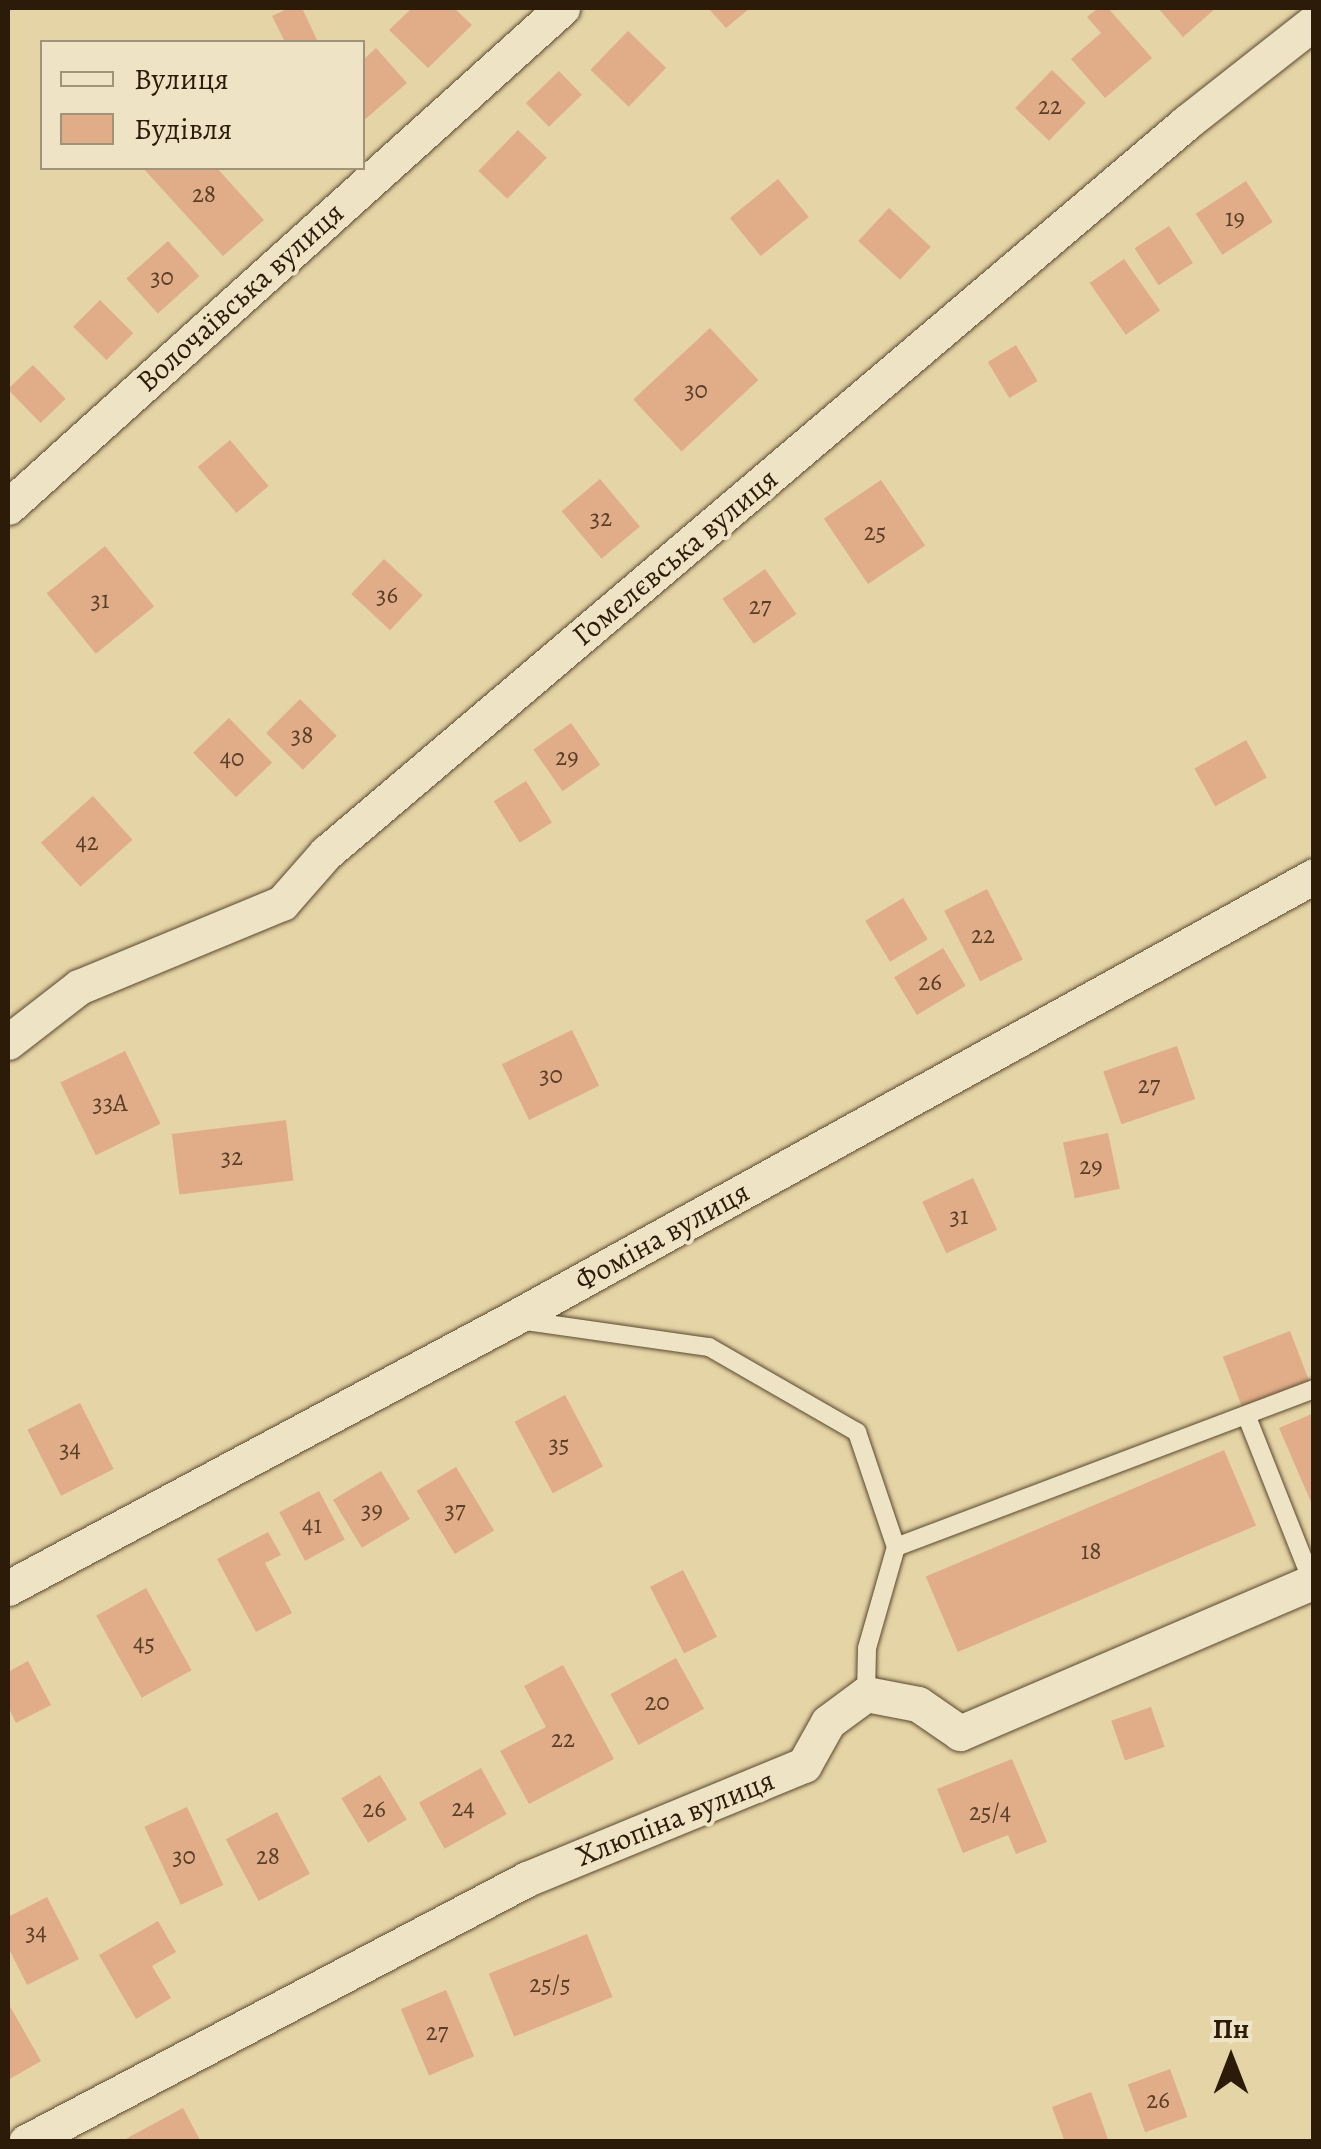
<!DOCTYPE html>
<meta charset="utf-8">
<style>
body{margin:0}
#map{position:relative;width:1321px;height:2149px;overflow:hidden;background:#e5d4a5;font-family:Alegreya,serif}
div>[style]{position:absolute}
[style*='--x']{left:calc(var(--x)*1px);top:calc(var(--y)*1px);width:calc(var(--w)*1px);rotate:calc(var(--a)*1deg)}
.building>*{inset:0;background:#e1ad88;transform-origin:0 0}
.roads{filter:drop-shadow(0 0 2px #5a4930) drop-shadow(0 0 2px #5a4930)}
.lane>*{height:18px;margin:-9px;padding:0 9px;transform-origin:9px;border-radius:9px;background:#eee3c4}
.street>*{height:35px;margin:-17.5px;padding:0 17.5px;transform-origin:17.5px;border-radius:17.5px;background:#eee3c4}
span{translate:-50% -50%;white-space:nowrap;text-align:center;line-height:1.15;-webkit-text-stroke:8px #eee3c4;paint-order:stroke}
.number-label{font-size:25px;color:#594029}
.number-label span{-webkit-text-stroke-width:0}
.street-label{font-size:30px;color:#2c1b09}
.frame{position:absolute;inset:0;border:10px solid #2c1b09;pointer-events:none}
.legend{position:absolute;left:40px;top:40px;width:325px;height:130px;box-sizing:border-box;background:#eee3c4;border:2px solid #a09379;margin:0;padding:12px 18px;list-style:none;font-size:30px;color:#2c1b09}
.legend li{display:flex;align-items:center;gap:20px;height:50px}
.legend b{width:50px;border:2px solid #a09379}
.north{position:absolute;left:1181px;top:2009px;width:100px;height:100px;-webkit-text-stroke:8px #eee3c4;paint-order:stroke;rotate:0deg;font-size:28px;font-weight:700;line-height:40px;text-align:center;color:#2c1b09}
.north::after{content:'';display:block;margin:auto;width:35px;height:45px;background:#2c1b09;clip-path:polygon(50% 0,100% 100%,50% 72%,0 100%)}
</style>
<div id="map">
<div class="building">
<div style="clip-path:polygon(289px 8px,302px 8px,318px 42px,285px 42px,272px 16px)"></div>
<div style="clip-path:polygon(412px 8px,454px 8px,472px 25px,428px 68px,389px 30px)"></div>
<div style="clip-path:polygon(708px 8px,750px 8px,726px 28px)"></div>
<div style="clip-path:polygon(1098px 8px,1108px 8px,1152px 58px,1105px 98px,1071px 59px,1101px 33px,1087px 17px)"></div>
<div style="clip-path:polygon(1158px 8px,1216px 8px,1183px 37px)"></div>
<div style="left:628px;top:31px;width:53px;height:54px;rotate:44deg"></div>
<div style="clip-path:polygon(376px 48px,407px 83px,362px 122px,362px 61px)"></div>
<div style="left:1052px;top:70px;width:47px;height:53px;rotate:44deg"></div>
<div style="left:559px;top:71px;width:33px;height:46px;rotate:46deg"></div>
<div style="left:518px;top:130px;width:40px;height:57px;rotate:44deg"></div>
<div style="clip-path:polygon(143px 168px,217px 168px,264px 220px,223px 256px)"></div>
<div style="left:778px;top:179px;width:49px;height:62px;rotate:51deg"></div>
<div style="left:1246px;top:181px;width:49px;height:60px;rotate:57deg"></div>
<div style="left:889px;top:208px;width:57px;height:45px;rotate:43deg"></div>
<div style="left:1169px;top:226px;width:44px;height:41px;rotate:57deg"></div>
<div style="left:168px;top:241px;width:47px;height:56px;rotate:48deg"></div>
<div style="left:1124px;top:259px;width:63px;height:42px;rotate:55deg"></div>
<div style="left:100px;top:300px;width:47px;height:38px;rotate:45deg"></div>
<div style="left:710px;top:328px;width:71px;height:105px;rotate:47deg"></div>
<div style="left:1016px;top:345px;width:42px;height:33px;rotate:59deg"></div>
<div style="left:33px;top:365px;width:47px;height:35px;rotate:46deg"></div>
<div style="left:230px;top:440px;width:60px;height:42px;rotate:50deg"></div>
<div style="left:600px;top:479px;width:62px;height:50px;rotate:50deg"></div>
<div style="left:881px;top:480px;width:79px;height:69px;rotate:56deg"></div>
<div style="left:105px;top:546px;width:78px;height:75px;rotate:51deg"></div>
<div style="left:384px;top:559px;width:53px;height:48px;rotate:43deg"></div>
<div style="left:765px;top:569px;width:55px;height:52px;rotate:55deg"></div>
<div style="left:300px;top:699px;width:52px;height:48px;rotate:45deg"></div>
<div style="left:229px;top:718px;width:62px;height:50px;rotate:46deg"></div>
<div style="left:571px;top:723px;width:51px;height:46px;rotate:55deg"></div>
<div style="left:1246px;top:740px;width:43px;height:59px;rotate:61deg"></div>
<div style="left:526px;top:781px;width:49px;height:38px;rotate:58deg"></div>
<div style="left:93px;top:796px;width:59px;height:70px;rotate:48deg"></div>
<div style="left:987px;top:889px;width:79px;height:48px;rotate:63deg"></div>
<div style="left:903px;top:898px;width:48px;height:44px;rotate:59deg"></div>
<div style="left:943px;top:948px;width:44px;height:57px;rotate:59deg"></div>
<div style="left:572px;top:1030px;width:62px;height:78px;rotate:64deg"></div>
<div style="left:1177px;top:1046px;width:56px;height:78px;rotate:71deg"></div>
<div style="left:125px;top:1051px;width:81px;height:72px;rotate:64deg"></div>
<div style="left:286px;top:1120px;width:61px;height:115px;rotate:83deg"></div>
<div style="left:1108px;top:1133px;width:57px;height:46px;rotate:78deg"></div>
<div style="left:973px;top:1178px;width:57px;height:56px;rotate:65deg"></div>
<div style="left:1290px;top:1331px;width:53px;height:72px;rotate:69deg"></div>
<div style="left:565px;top:1395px;width:81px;height:57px;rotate:62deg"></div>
<div style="left:80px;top:1403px;width:74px;height:59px;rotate:63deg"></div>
<div style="clip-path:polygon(1314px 1413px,1314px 1501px,1311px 1502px,1279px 1428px)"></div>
<div style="left:1224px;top:1450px;width:82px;height:324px;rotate:67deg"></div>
<div style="left:456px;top:1467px;width:74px;height:46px;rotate:59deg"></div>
<div style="left:381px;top:1471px;width:56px;height:56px;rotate:59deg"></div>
<div style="left:319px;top:1491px;width:55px;height:45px;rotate:62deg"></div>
<div style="clip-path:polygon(268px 1532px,281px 1555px,265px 1563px,292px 1613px,256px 1632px,217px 1559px)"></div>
<div style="left:683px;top:1570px;width:75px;height:37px;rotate:63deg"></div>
<div style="left:146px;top:1588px;width:94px;height:57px;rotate:61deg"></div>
<div style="left:676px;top:1658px;width:58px;height:75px;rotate:61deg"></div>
<div style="clip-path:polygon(28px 1661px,51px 1705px,16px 1723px,8px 1706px,8px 1672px)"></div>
<div style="clip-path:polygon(563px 1665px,614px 1759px,529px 1804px,500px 1751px,546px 1727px,524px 1686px)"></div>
<div style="left:1151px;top:1707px;width:42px;height:42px;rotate:71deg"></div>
<div style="clip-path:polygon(1012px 1759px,1047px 1842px,1016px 1854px,1008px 1835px,963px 1853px,937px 1789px)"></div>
<div style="left:481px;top:1768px;width:53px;height:71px;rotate:61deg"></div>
<div style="left:380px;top:1775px;width:52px;height:45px;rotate:59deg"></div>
<div style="left:187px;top:1807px;width:86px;height:47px;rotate:65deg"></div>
<div style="left:277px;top:1812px;width:70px;height:58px;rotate:62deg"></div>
<div style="clip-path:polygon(47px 1897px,79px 1959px,27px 1985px,8px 1947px,8px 1917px)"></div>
<div style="clip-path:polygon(158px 1921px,176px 1952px,152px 1966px,171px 1998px,136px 2019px,99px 1955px)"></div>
<div style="left:587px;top:1934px;width:68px;height:106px;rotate:68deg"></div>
<div style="left:446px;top:1990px;width:72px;height:49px;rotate:67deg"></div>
<div style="clip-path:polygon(8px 2003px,41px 2061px,8px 2080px)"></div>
<div style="left:1170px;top:2069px;width:51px;height:45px;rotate:70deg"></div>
<div style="clip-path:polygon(1091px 2092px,1109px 2142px,1065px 2142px,1052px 2107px)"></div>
<div style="clip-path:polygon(183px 2108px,201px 2142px,120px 2142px)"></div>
</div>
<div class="roads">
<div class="lane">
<div style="--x:519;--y:1320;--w:192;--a:8.1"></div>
<div style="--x:709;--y:1347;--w:171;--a:29.9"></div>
<div style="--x:857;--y:1432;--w:121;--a:71.3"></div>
<div style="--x:896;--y:1547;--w:105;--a:106"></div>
<div style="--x:867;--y:1648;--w:46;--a:91.2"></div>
<div style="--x:1247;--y:1417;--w:180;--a:68.4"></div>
<div style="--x:896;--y:1547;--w:447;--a:-20.7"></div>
</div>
<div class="street">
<div style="--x:8;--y:507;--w:746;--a:-42.01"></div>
<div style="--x:8;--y:1042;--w:90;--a:-37.8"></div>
<div style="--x:79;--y:987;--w:220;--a:-22.5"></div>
<div style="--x:282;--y:903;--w:67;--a:-48.7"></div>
<div style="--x:326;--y:853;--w:1129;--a:-40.33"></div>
<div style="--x:1187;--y:122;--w:162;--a:-38.2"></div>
<div style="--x:8;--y:1588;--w:571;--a:-28.09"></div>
<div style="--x:512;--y:1319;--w:916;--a:-28.91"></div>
<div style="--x:26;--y:2142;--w:566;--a:-27.7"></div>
<div style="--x:527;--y:1879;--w:300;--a:-22.4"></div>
<div style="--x:804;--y:1765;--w:49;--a:-60.8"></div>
<div style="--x:828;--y:1722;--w:47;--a:-36.4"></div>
<div style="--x:866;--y:1694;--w:53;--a:10.9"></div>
<div style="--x:918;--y:1704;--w:51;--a:34.6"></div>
<div style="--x:960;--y:1733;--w:385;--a:-23.2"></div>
</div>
</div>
<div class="number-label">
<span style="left:1050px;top:106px">22</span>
<span style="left:204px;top:194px">28</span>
<span style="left:1235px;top:218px">19</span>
<span style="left:162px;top:277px">30</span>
<span style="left:696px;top:390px">30</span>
<span style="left:601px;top:518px">32</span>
<span style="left:875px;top:532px">25</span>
<span style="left:387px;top:595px">36</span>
<span style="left:100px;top:600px">31</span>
<span style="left:760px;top:606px">27</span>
<span style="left:302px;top:735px">38</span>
<span style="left:567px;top:757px">29</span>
<span style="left:232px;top:758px">40</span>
<span style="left:87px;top:842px">42</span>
<span style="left:983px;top:935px">22</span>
<span style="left:930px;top:982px">26</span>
<span style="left:551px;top:1075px">30</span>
<span style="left:1149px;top:1085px">27</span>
<span style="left:110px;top:1103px">33А</span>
<span style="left:232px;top:1157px">32</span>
<span style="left:1091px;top:1166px">29</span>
<span style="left:959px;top:1216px">31</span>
<span style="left:559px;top:1444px">35</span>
<span style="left:70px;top:1449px">34</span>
<span style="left:372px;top:1510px">39</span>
<span style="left:455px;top:1510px">37</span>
<span style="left:312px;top:1525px">41</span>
<span style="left:1091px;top:1551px">18</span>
<span style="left:144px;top:1643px">45</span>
<span style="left:657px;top:1702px">20</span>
<span style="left:563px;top:1739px">22</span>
<span style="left:463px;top:1808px">24</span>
<span style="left:374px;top:1809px">26</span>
<span style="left:990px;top:1812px">25/4</span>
<span style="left:184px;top:1856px">30</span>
<span style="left:268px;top:1856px">28</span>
<span style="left:36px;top:1932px">34</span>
<span style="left:550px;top:1984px">25/5</span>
<span style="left:437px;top:2032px">27</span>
<span style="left:1158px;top:2100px">26</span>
</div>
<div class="street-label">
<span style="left:240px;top:297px;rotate:-42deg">Волочаївська вулиця</span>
<span style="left:675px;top:557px;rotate:-40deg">Гомелєвська вулиця</span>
<span style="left:662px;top:1236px;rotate:-29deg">Фоміна вулиця</span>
<span style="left:675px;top:1818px;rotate:-22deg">Хлюпіна вулиця</span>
</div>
<div class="frame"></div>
<ul class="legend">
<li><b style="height:12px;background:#eee3c4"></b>Вулиця</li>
<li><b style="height:28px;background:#e1ad88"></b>Будівля</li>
</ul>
<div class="north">Пн</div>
</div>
